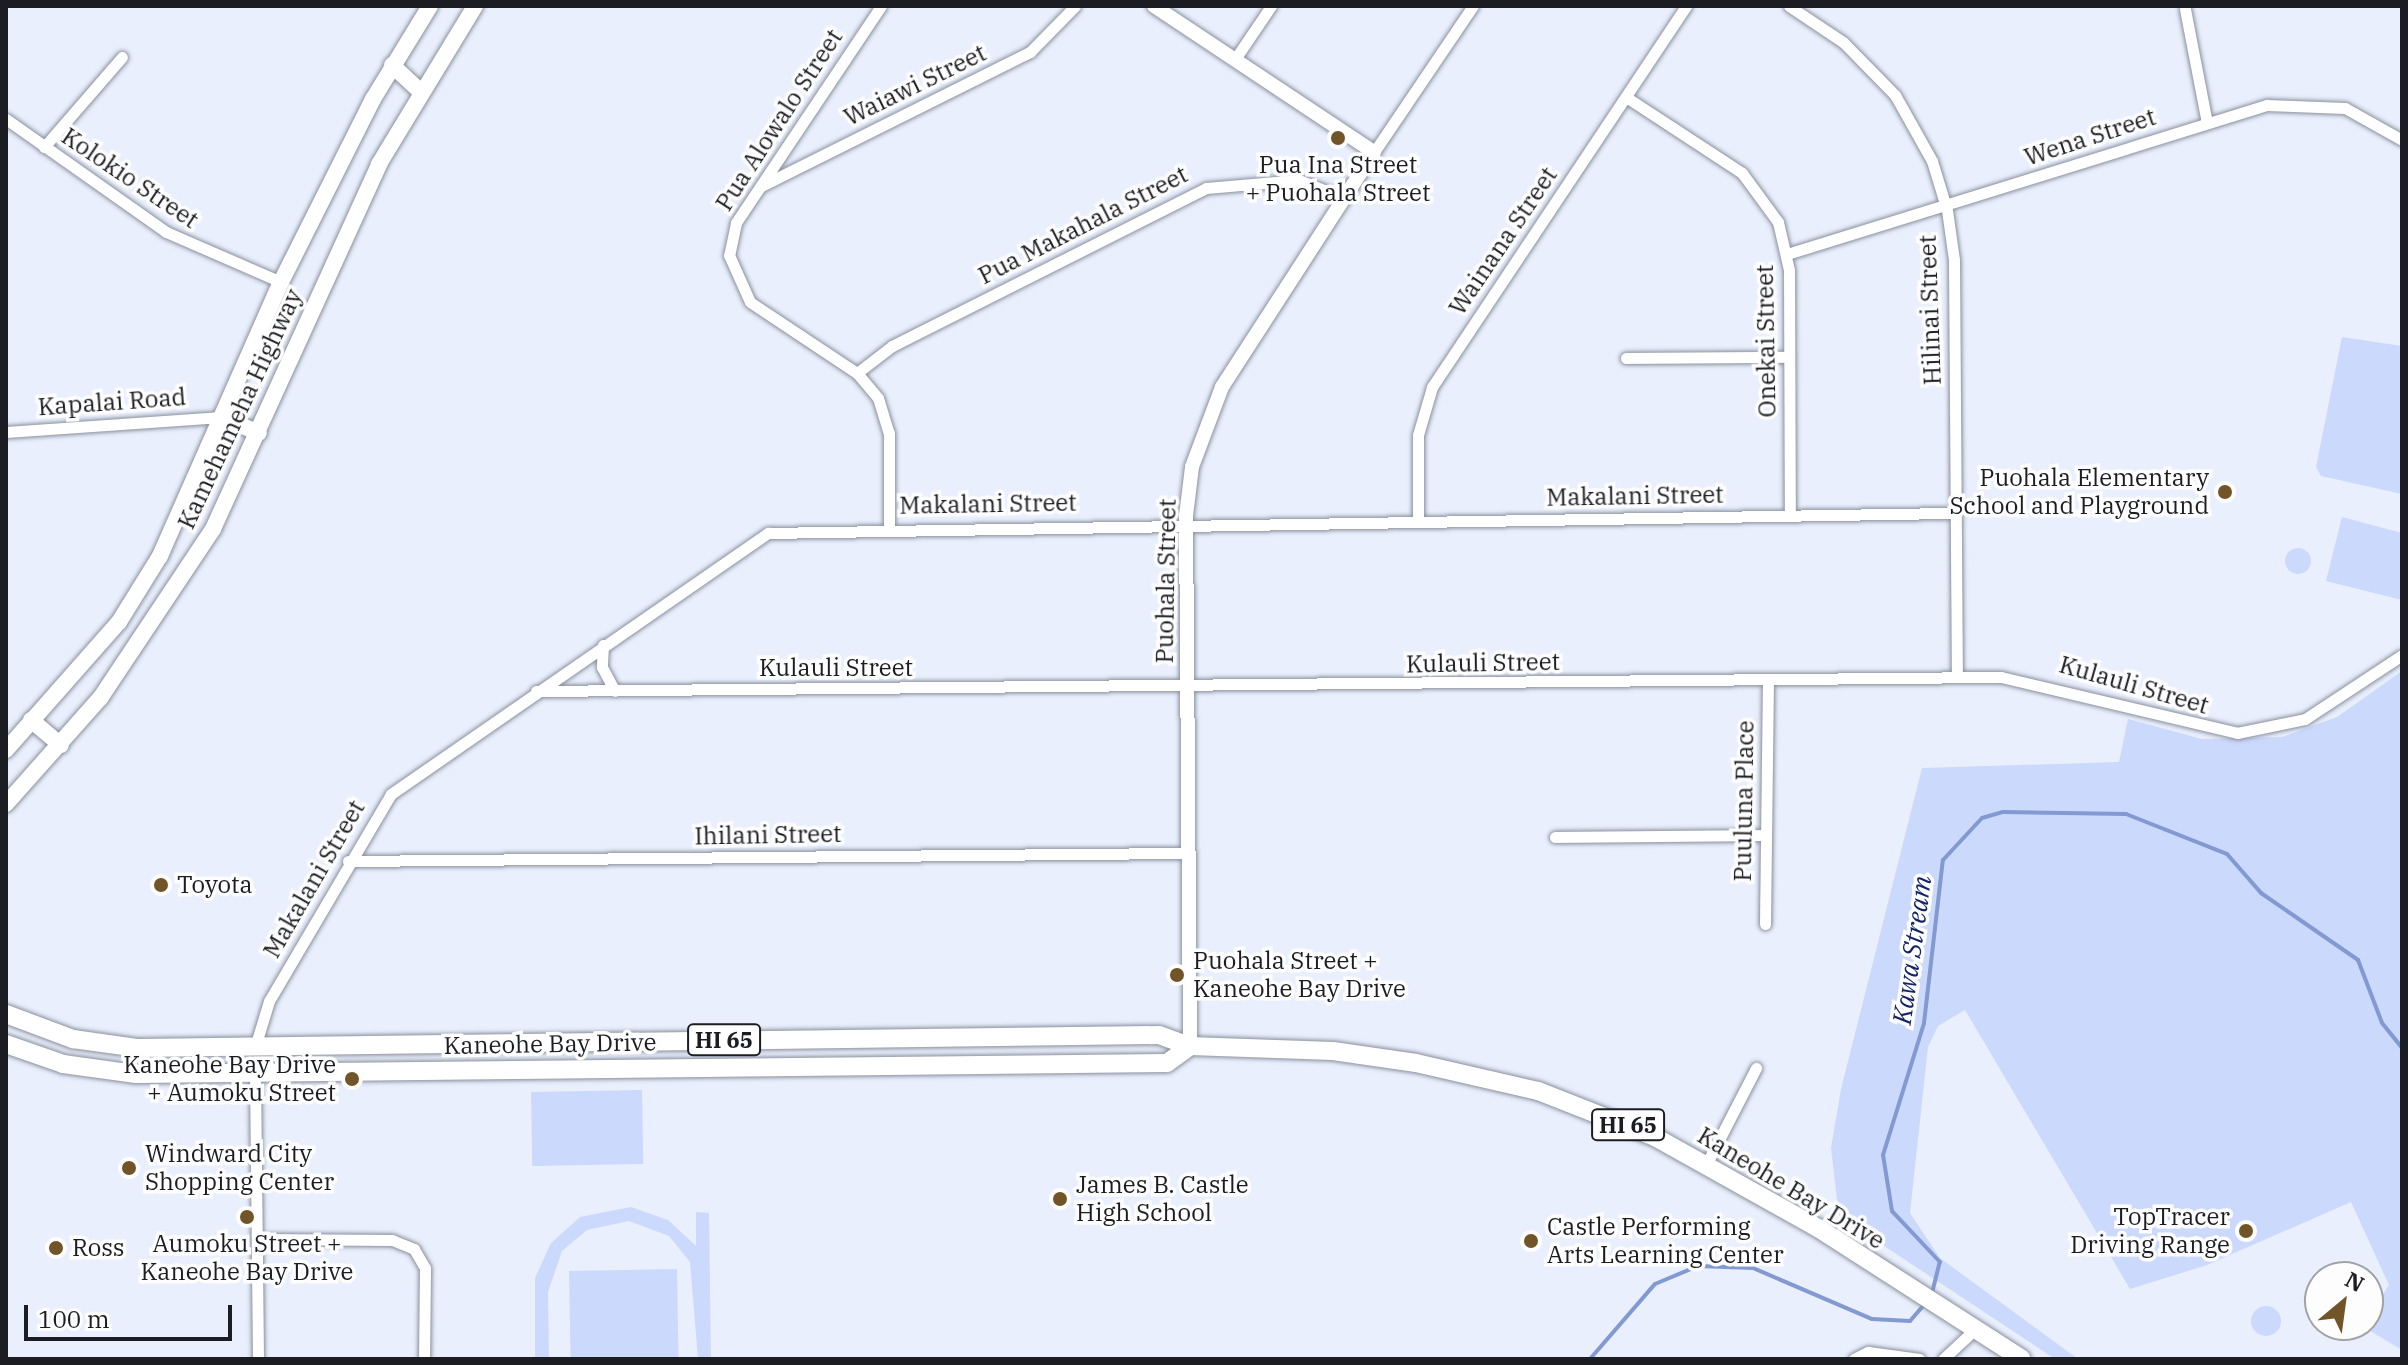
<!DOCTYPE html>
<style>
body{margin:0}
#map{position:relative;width:2408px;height:1365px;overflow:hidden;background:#e9effd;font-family:"IBM Plex Serif",serif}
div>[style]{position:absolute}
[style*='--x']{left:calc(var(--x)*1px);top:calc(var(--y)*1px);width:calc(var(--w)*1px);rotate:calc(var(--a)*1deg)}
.green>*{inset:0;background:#cbd9fc;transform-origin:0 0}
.round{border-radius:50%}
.stream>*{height:4px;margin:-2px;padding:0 2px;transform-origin:2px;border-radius:2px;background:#8299d1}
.roads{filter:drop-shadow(0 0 2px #8a909c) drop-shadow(0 0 2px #8a909c)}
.minor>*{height:11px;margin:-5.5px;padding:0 5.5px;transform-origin:5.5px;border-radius:5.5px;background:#fff}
.tertiary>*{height:14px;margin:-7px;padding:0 7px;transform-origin:7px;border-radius:7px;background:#fff}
.secondary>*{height:16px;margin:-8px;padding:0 8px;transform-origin:8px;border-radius:8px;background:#fff}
.primary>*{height:18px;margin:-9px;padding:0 9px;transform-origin:9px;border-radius:9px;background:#fff}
.dots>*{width:22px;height:22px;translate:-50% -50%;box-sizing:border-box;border:4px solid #fdfdfd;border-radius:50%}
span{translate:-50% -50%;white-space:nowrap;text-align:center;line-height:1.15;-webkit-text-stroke:7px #fdfdfd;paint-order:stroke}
.shield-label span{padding:2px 6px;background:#fdfdfd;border:2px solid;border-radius:6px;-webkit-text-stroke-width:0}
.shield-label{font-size:22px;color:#1b1d22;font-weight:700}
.street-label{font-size:24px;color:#1b1d22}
.poi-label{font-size:24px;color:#1b1d22}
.right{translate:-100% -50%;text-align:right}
.left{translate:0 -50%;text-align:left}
.water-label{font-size:26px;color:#122465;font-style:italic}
.frame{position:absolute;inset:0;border:8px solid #1b1d22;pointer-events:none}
.north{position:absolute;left:2304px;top:1261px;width:80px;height:80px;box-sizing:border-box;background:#fdfdfd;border:2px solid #a3a3a5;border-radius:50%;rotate:29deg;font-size:22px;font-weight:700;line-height:32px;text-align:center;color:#1b1d22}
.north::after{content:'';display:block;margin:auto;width:28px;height:36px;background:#715428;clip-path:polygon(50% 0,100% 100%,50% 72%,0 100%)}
.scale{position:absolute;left:24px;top:1305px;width:208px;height:36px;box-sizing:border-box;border:4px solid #1b1d22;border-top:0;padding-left:10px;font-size:24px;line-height:28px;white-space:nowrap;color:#1b1d22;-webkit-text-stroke:6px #fdfdfd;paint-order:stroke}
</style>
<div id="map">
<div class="green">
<div style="clip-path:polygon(2342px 337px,2402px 346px,2402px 494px,2321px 476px,2316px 467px)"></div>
<div style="clip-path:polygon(2342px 517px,2402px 533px,2402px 600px,2326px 581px)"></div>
<div class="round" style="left:2285px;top:548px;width:26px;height:26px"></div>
<div style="clip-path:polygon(2402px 671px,2402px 1350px,2362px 1326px,2389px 1285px,2351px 1202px,2207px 1265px,2130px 1289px,1965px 1010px,1938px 1026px,1928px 1047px,1910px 1213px,1940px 1258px,2078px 1359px,2055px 1359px,1839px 1216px,1831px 1148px,1841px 1089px,1922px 768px,2119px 762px,2128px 719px,2202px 739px,2282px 737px,2337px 717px)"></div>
<div style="left:642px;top:1090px;width:74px;height:111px;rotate:89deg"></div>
<div style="clip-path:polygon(631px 1207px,668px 1220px,696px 1246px,696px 1212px,709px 1213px,711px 1359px,698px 1359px,690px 1262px,669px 1236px,629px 1221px,587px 1230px,562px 1251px,548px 1292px,549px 1359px,535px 1359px,535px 1278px,551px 1243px,580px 1217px)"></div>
<div style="left:677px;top:1269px;width:90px;height:108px;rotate:89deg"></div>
<div class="round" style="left:2251px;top:1306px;width:30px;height:30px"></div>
</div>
<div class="stream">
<div style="--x:1932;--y:1293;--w:32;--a:-76"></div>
<div style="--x:1940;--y:1262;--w:70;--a:-133.3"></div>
<div style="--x:1892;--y:1211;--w:57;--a:-99.1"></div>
<div style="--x:1883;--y:1155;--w:138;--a:-72.7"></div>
<div style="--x:1924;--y:1023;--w:164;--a:-83.4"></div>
<div style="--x:1943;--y:860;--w:57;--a:-47.1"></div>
<div style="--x:1982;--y:818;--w:22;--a:-16"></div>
<div style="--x:2003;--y:812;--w:123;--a:0.9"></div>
<div style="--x:2126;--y:814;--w:109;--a:21.6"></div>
<div style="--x:2227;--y:854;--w:52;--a:48.9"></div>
<div style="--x:2261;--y:893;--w:118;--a:34.6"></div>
<div style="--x:2358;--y:960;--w:67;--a:69.1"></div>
<div style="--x:2382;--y:1023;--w:32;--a:51"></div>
<div style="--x:1590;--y:1359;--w:99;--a:-49.1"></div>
<div style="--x:1655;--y:1284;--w:47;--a:-22.7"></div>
<div style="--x:1698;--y:1266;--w:55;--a:2.1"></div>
<div style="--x:1753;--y:1268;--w:129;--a:23.2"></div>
<div style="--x:1872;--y:1319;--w:38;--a:3"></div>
<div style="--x:1910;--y:1321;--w:23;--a:-49"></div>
</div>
<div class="roads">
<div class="minor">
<div style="--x:881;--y:6;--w:261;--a:123.8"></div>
<div style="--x:736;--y:223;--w:33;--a:102"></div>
<div style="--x:729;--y:255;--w:51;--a:65.9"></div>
<div style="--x:750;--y:302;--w:128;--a:33.6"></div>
<div style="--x:857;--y:373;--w:33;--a:50"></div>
<div style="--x:878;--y:398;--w:37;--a:73"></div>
<div style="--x:889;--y:433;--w:94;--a:90"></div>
<div style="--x:1789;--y:6;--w:65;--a:33.7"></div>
<div style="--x:1843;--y:42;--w:74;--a:45.5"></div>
<div style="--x:1895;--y:95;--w:76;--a:60.7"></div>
<div style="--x:1932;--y:161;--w:51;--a:73"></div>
<div style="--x:1947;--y:210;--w:50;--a:82"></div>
<div style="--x:1954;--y:260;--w:416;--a:89.6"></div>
<div style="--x:2185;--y:9;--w:116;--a:79.1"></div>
<div style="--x:1235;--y:59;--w:64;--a:-55.8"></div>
<div style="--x:1626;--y:97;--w:139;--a:33.2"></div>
<div style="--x:1742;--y:173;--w:61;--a:53.7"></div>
<div style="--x:1778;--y:222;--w:49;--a:77.1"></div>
<div style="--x:1789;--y:270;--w:246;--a:89.8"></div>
<div style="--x:6;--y:119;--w:196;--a:35.2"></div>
<div style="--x:166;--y:232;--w:125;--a:23.5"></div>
<div style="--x:44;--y:147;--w:119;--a:-49.1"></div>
<div style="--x:1374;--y:152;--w:176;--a:-55.9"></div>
<div style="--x:761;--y:186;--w:301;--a:-26.5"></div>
<div style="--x:1030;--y:52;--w:64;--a:-45.6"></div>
<div style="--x:1787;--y:254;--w:503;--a:-17.25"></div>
<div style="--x:2267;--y:105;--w:78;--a:2.2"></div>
<div style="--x:2345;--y:108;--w:65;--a:29.3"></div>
<div style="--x:1626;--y:358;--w:163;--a:-0.4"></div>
<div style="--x:857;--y:373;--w:44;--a:-37.6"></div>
<div style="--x:892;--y:346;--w:352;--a:-26.7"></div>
<div style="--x:1206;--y:188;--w:93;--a:-4.9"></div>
<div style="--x:1299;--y:180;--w:48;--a:21.8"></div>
<div style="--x:6;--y:432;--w:216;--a:-4"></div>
<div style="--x:1418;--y:520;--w:85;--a:-90"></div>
<div style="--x:1418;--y:435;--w:50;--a:-73.7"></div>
<div style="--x:1432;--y:387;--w:458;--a:-56.3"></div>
<div style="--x:603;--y:645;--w:22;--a:93"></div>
<div style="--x:602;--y:667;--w:27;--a:62"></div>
<div style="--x:536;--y:691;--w:1465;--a:-0.55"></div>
<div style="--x:2001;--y:677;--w:243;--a:13.3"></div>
<div style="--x:2237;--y:733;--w:69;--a:-11.6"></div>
<div style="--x:2305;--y:719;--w:116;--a:-33.4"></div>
<div style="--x:1555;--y:837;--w:210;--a:-0.5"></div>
<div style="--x:348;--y:861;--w:840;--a:-0.55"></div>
<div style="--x:1765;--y:924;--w:244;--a:-89.3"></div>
<div style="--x:255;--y:1047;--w:48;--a:-73.1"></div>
<div style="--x:269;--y:1001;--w:240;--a:-59.5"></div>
<div style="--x:391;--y:794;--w:459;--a:-34.7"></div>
<div style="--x:768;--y:533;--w:1187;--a:-0.97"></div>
<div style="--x:255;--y:1073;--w:286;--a:89.4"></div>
<div style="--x:1707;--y:1163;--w:107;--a:-62.7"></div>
<div style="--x:259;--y:1239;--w:133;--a:0.4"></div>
<div style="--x:392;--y:1240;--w:24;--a:22"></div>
<div style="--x:414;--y:1249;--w:22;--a:60"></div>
<div style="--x:425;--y:1268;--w:91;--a:90.6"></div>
<div style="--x:1854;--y:1359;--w:16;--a:-27"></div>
<div style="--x:1868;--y:1352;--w:52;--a:7.7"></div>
<div style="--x:1943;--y:1359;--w:41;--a:-43"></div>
</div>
<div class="tertiary">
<div style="--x:1154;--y:6;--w:264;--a:33.6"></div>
<div style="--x:1374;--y:152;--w:280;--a:122.9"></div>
<div style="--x:1222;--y:387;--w:85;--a:110.6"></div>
<div style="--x:1192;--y:467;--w:49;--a:97"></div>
<div style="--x:1186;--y:516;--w:530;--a:89.57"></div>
</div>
<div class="secondary">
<div style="--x:392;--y:65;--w:38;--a:43"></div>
<div style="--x:221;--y:417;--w:41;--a:22.8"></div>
<div style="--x:31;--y:720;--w:39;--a:40"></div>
<div style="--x:6;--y:750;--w:171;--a:-48.6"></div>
<div style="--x:119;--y:622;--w:78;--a:-58.2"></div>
<div style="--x:160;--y:556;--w:300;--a:-66.2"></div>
<div style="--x:281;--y:282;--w:205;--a:-63.3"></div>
<div style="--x:373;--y:99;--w:109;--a:-58.5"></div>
<div style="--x:6;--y:804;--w:143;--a:-48.4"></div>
<div style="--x:101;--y:697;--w:202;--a:-56.3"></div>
<div style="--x:213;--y:529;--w:401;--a:-65.5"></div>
<div style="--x:379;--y:164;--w:185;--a:-58.7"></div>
</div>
<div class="primary">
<div style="--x:6;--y:1014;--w:72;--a:20.5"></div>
<div style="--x:73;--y:1039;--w:66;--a:7.9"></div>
<div style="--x:138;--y:1048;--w:1021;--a:-0.73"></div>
<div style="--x:1159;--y:1035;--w:33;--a:20"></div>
<div style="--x:1190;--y:1046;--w:143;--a:2"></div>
<div style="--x:1333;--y:1051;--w:84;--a:8.2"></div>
<div style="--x:1416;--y:1063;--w:125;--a:12.9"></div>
<div style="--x:1538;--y:1091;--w:126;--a:21.5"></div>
<div style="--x:1655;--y:1137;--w:187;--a:29.2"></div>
<div style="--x:1818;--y:1228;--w:242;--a:32.7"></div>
<div style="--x:6;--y:1044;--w:60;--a:19.3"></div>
<div style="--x:63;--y:1064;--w:74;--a:7.8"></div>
<div style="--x:136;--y:1074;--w:1031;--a:-0.61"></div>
<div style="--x:1167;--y:1063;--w:29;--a:-36"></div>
</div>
</div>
<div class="dots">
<div style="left:1338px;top:138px;background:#715428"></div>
<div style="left:2225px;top:492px;background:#715428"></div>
<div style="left:161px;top:885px;background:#715428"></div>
<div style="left:1177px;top:975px;background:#715428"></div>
<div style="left:352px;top:1079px;background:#715428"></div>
<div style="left:129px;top:1168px;background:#715428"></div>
<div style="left:1060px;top:1199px;background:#715428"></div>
<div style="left:247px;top:1217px;background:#715428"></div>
<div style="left:2246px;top:1231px;background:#715428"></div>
<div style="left:1531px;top:1241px;background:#715428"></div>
<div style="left:56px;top:1248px;background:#715428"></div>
</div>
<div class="shield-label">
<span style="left:724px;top:1040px">HI 65</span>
<span style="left:1628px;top:1125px">HI 65</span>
</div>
<div class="street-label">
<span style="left:915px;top:85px;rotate:-26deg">Waiawi Street</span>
<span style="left:779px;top:120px;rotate:-57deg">Pua Alowalo Street</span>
<span style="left:2090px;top:137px;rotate:-18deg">Wena Street</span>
<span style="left:130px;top:178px;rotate:34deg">Kolokio Street</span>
<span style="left:1083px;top:225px;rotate:-27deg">Pua Makahala Street</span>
<span style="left:1503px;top:241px;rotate:-56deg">Wainana Street</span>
<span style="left:1930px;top:310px;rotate:-92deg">Hilinai Street</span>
<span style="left:1766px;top:341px;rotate:-91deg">Onekai Street</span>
<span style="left:112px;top:402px;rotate:-4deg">Kapalai Road</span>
<span style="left:240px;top:409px;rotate:-65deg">Kamehameha Highway</span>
<span style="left:1635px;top:496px;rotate:-1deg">Makalani Street</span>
<span style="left:988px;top:504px;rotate:-1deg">Makalani Street</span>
<span style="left:1166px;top:581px;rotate:-89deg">Puohala Street</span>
<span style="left:1483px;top:663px;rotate:-1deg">Kulauli Street</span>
<span style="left:836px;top:668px">Kulauli Street</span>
<span style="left:2134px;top:685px;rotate:16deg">Kulauli Street</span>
<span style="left:1744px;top:801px;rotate:-89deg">Puuluna Place</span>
<span style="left:768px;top:835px;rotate:-1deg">Ihilani Street</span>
<span style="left:314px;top:879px;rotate:-60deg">Makalani Street</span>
<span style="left:550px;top:1044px;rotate:-1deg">Kaneohe Bay Drive</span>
<span style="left:1791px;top:1188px;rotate:31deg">Kaneohe Bay Drive</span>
</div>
<div class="poi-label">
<span style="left:1338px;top:179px">Pua Ina Street<br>+ Puohala Street</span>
<span class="right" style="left:2209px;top:492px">Puohala Elementary<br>School and Playground</span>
<span class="left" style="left:177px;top:885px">Toyota</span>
<span class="left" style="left:1193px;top:975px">Puohala Street +<br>Kaneohe Bay Drive</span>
<span class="right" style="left:336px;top:1079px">Kaneohe Bay Drive<br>+ Aumoku Street</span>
<span class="left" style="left:145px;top:1168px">Windward City<br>Shopping Center</span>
<span class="left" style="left:1076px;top:1199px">James B. Castle<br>High School</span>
<span class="right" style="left:2230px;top:1231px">TopTracer<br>Driving Range</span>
<span class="left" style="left:1547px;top:1241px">Castle Performing<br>Arts Learning Center</span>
<span style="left:247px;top:1258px">Aumoku Street +<br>Kaneohe Bay Drive</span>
<span class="left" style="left:72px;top:1248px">Ross</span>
</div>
<div class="water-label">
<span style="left:1912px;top:950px;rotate:-82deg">Kawa Stream</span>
</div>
<div class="frame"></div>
<div class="north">N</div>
<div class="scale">100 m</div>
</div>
